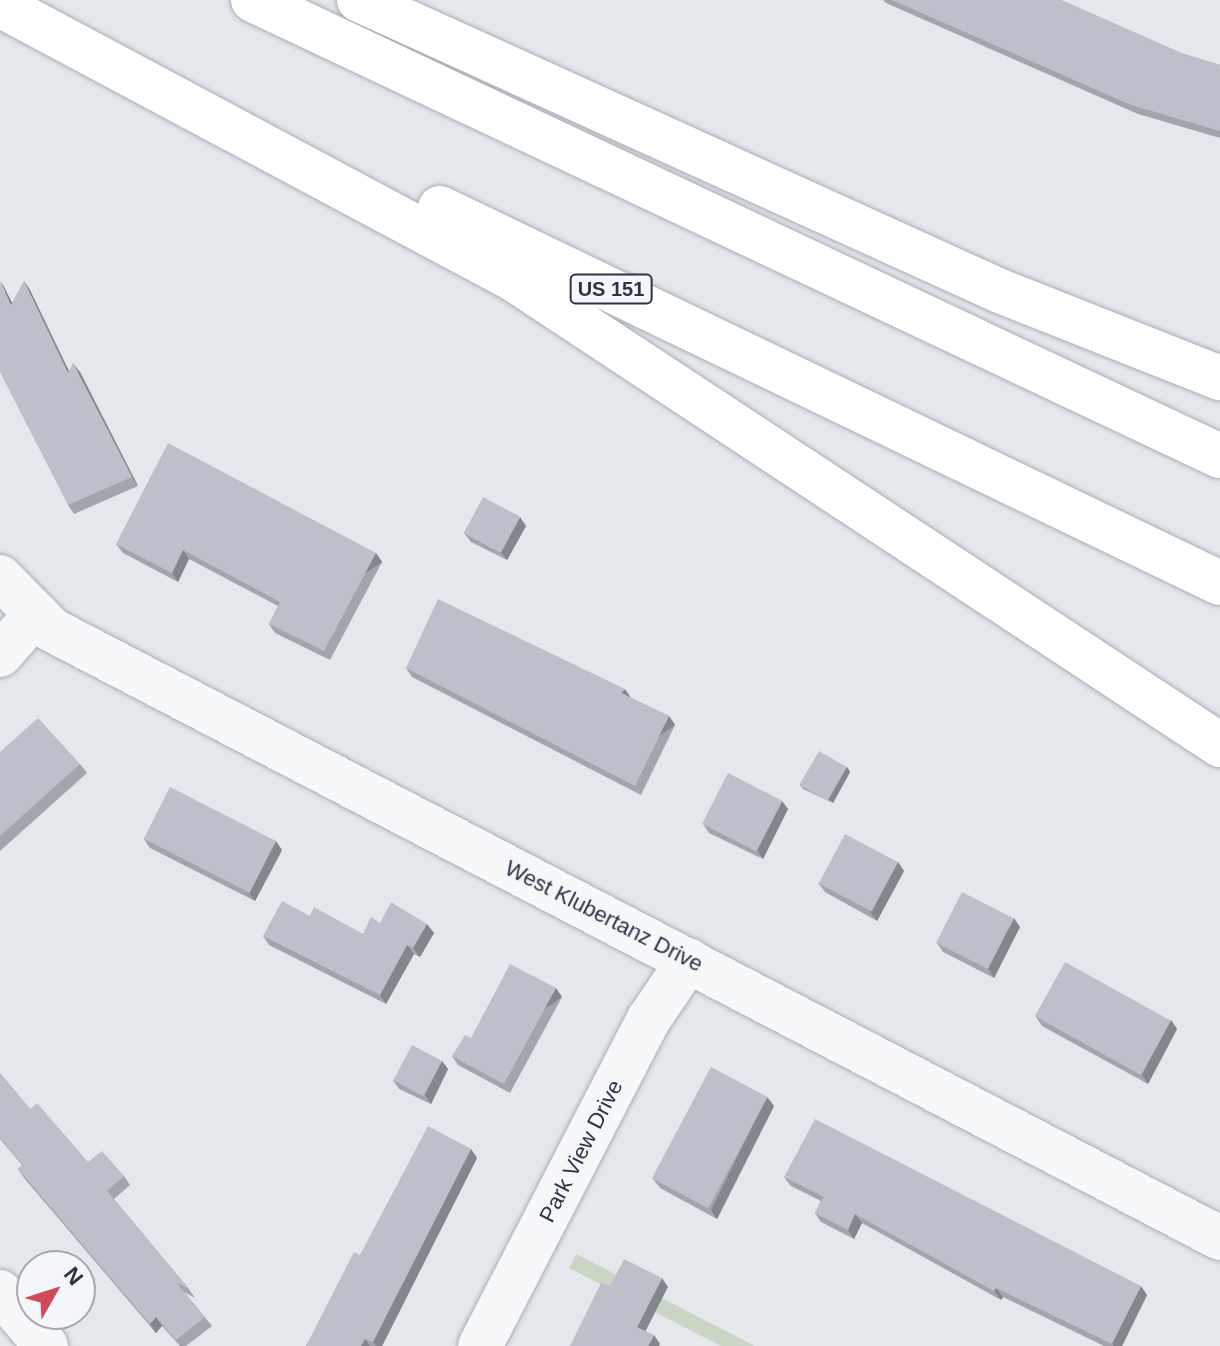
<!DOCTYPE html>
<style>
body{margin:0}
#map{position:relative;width:1220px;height:1346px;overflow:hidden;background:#e4e7ec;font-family:Helvetica,sans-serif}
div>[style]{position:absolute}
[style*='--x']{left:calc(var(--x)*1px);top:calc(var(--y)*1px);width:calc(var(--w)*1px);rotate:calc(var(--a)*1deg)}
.green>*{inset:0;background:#c9d6c5}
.roads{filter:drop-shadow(0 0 2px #a9aeb7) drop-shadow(0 0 2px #a9aeb7)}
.minor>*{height:44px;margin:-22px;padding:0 22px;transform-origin:22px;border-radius:22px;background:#f7f8fa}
.highway>*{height:44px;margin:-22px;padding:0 22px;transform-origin:22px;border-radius:22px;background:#fff}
.wall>*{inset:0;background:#a1a5ae}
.shaded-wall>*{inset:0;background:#83868d;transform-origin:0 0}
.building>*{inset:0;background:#bbc0ca;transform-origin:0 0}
span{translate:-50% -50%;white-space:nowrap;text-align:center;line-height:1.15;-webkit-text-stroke:6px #f4f6f9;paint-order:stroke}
.shield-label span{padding:2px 6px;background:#f4f6f9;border:2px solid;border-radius:6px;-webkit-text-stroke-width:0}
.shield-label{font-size:20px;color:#2b3445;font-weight:700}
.street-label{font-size:22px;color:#2b3445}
.north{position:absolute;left:16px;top:1250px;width:80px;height:80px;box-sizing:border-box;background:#f4f6f9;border:2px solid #a4a8b1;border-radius:50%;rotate:51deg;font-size:22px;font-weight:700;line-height:32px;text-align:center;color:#2b3445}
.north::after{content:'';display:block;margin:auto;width:28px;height:36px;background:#d1495b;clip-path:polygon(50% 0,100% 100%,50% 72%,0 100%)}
</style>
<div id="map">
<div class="green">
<div style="clip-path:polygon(576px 1254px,755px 1346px,721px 1346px,569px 1268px)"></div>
</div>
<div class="roads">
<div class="minor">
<div style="--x:0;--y:577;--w:74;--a:45.5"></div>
<div style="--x:52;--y:630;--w:1317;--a:27.5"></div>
<div style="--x:0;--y:655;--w:55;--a:-48.7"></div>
<div style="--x:0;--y:1292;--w:71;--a:49.6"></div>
<div style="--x:480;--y:1346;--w:368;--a:-62.7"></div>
<div style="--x:649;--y:1019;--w:71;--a:-55.9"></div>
</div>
<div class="highway">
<div style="--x:253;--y:0;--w:1069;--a:25.25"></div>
<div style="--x:359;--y:0;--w:704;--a:24.42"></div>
<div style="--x:1000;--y:291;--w:237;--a:21.6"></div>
<div style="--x:0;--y:5;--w:582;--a:28.11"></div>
<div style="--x:513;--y:279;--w:847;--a:33.39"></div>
<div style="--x:440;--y:208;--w:865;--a:25.68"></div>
</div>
</div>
<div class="wall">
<div style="clip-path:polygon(883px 0,1061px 0,1181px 53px,1220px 65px,1220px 138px,1138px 114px,886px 3px)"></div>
<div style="clip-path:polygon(24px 281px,30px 290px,69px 371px,80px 372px,138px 486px,74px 514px,68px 505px,3px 285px,12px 304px)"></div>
<div style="clip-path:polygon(526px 526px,507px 560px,471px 542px,464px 533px)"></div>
<div style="clip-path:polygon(116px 544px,376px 553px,382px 562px,330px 660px,275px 633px,269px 624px,278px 606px,189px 559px,178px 582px,123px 553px)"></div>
<div style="clip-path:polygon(406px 668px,631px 698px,669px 716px,675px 725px,641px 795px,412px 677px)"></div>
<div style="clip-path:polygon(0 752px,80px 764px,87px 773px,0 851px)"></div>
<div style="clip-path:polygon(847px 767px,850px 772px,833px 803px,803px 789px,800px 785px)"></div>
<div style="clip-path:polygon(788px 809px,763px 859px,709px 833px,703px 824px)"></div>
<div style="clip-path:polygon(144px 839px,282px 850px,255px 901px,150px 848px)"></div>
<div style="clip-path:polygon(898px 862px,904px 871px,877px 921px,825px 892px,818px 883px)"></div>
<div style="clip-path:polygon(380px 923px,427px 924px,434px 933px,420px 957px,414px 954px,386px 1004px,269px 945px,263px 936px,363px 934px)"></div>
<div style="clip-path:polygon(1020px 927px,994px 978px,943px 952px,937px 943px)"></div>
<div style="clip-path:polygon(562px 997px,510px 1093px,458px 1065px,452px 1056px,471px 1038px)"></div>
<div style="clip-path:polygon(1036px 1017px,1171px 1020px,1177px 1029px,1148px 1084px,1042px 1026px)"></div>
<div style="clip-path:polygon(442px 1061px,448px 1069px,431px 1104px,399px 1089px,393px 1080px)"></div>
<div style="clip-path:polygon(0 1073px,30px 1109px,88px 1162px,124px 1176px,130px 1185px,114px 1199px,189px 1289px,195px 1298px,184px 1292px,212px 1326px,186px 1346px,180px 1346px,162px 1326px,156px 1333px,24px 1178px,18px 1169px,22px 1165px,0 1139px)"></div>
<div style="clip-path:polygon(767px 1097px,774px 1106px,717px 1219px,660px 1188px,653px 1179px)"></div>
<div style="clip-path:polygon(471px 1149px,477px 1158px,382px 1346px,306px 1346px,360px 1255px)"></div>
<div style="clip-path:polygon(784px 1177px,1147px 1295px,1122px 1346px,1104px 1346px,1003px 1297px,1001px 1300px,862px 1223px,854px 1239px,821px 1222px,815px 1213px,821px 1201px,791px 1186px)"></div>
</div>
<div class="shaded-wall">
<div style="clip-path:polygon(0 281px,3px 285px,18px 314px,11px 305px)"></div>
<div style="clip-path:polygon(24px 281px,30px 290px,74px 382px,68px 373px)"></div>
<div style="clip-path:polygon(73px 363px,80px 372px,138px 486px,132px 477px)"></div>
<div style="clip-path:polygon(520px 517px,526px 526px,507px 560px,501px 552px)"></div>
<div style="clip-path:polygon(183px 550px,189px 559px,178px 582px,172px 573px)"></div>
<div style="left:376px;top:553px;width:11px;height:111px;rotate:56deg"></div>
<div style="clip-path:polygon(625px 689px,631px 698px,621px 693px)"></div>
<div style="left:669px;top:716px;width:11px;height:78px;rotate:56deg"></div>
<div style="clip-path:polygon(847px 767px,850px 772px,833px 803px,829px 799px)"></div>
<div style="clip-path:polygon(782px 801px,788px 809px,763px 859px,757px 850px)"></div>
<div style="clip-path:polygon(276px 841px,282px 850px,255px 901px,248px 892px)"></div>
<div style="clip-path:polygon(898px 862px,904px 871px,877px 921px,870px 912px)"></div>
<div style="clip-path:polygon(1014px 918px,1020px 927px,994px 978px,988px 969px)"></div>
<div style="clip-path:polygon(427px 924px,434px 933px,420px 957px,413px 948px)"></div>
<div style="clip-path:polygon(407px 945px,414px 954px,386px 1004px,380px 995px)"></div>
<div style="left:556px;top:988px;width:11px;height:109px;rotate:56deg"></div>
<div style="clip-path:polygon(1171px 1020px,1177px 1029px,1148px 1084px,1142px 1075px)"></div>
<div style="clip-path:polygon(442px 1061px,448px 1069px,431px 1104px,425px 1095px)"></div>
<div style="clip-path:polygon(767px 1097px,774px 1106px,717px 1219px,711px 1210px)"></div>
<div style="clip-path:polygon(471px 1149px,477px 1158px,382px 1346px,376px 1346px,373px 1342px)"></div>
<div style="clip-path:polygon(855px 1214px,862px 1223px,854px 1239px,848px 1230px)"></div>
<div style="clip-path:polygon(662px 1278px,668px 1287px,643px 1336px,637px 1327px)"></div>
<div style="clip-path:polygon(1141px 1286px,1147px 1295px,1122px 1346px,1114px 1346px,1112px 1344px)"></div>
<div style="clip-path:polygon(996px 1288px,1003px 1297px,1001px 1300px,994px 1291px)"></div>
<div style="clip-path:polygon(156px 1317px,162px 1326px,156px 1333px,150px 1324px)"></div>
<div style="clip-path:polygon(654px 1335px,660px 1344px,659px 1346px,648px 1346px)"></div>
<div style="clip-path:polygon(365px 1339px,370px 1346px,361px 1346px)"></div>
</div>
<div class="building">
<div style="clip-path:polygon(892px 0,1061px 0,1181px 53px,1220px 65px,1220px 131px,1131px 105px)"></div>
<div style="clip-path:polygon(24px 281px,68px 373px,73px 363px,132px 477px,68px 505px,0 372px,0 283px,11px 305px)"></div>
<div style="clip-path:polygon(168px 443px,376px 553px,324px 651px,269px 624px,280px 602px,183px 550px,172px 573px,116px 544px)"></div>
<div style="left:483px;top:497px;width:42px;height:41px;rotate:28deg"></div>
<div style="clip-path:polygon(438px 599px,625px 689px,621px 693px,669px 716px,635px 786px,406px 668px)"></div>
<div style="clip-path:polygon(38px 718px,80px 764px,0 836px,0 752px)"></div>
<div style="left:819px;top:751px;width:32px;height:39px;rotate:30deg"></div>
<div style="left:728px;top:773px;width:61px;height:57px;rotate:27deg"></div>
<div style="left:170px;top:787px;width:119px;height:58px;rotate:27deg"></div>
<div style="left:845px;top:834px;width:60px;height:56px;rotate:28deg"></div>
<div style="left:962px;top:892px;width:58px;height:57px;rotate:27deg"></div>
<div style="clip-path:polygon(282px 901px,310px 916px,314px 907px,363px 934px,371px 917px,380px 923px,391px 902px,427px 924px,413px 948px,407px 945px,380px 995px,263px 936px)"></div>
<div style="left:1065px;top:962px;width:121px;height:62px;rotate:29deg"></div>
<div style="clip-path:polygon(510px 964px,556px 988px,504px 1084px,452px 1056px,465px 1035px,471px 1038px)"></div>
<div style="left:412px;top:1045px;width:34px;height:40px;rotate:28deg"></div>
<div style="left:711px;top:1067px;width:64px;height:126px;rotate:28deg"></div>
<div style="clip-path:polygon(0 1073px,30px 1109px,37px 1103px,88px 1162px,102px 1151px,124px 1176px,107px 1191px,189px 1289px,176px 1282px,205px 1317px,176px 1340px,156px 1317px,150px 1324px,18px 1169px,23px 1165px,0 1138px)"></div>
<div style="clip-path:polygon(815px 1119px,1141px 1286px,1112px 1344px,996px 1288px,994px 1291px,855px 1214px,848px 1230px,815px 1213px,824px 1197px,784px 1177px)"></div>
<div style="clip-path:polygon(428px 1126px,471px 1149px,373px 1342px,365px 1339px,361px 1346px,306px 1346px,354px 1252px,360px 1255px)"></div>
<div style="clip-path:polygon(624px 1259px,662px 1278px,637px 1327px,654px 1335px,648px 1346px,570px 1346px,601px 1283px,610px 1286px)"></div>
</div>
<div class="shield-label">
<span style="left:611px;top:289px">US 151</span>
</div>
<div class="street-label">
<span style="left:604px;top:916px;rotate:27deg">West Klubertanz Drive</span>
<span style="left:581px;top:1151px;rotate:-63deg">Park View Drive</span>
</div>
<div class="north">N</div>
</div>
